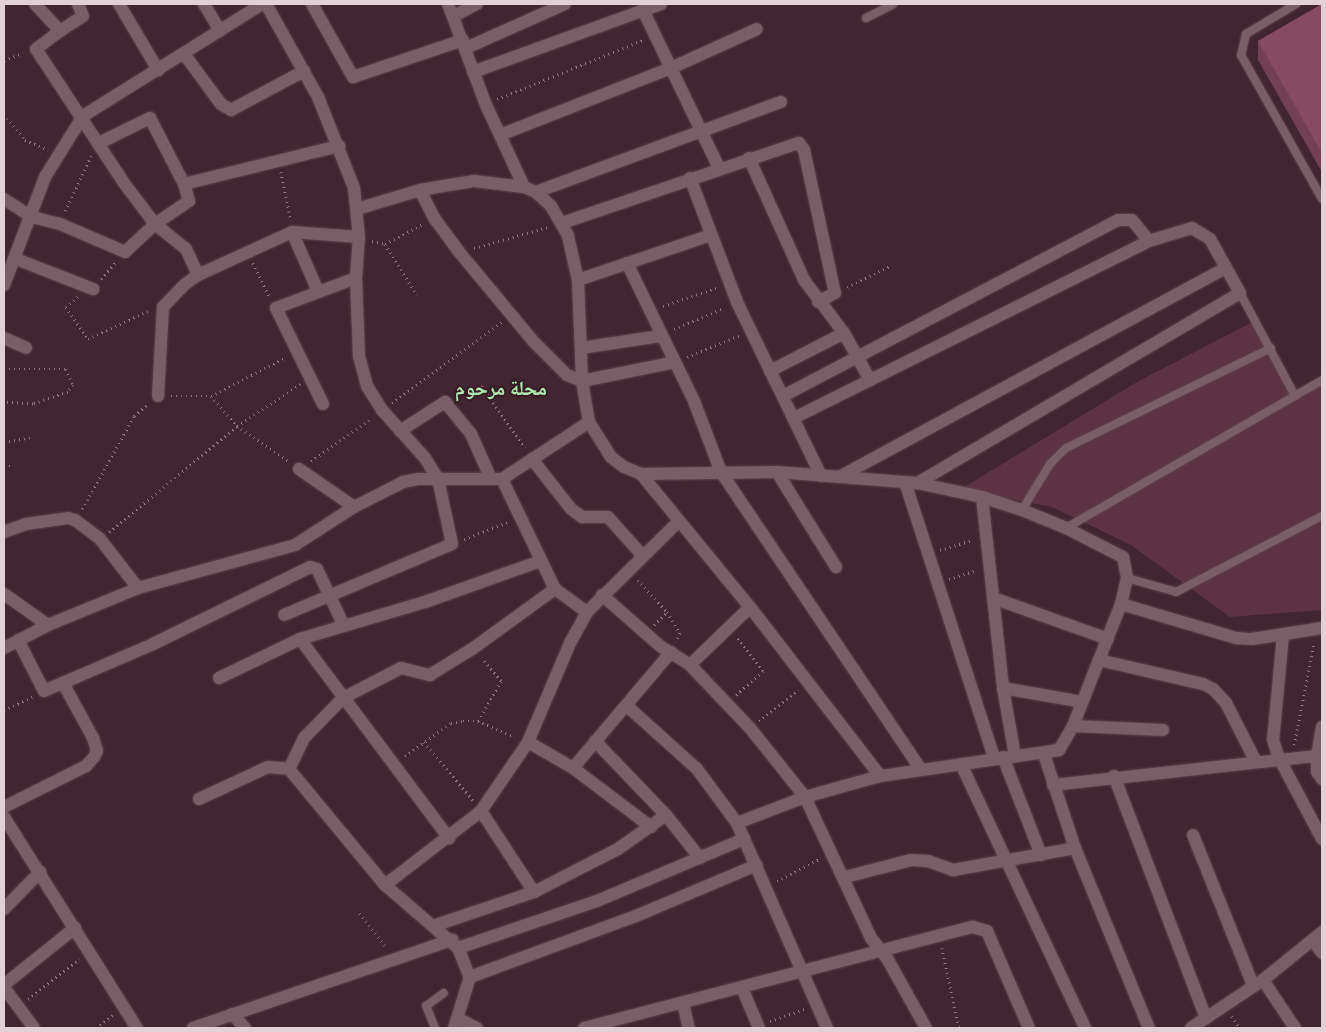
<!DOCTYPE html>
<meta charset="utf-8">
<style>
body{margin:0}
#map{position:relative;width:1326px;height:1032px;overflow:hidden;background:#412530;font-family:Raleway,"Noto Naskh Arabic",sans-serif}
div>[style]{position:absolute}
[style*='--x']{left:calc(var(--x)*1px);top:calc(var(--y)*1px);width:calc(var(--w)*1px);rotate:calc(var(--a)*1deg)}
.green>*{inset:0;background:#5c3343}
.path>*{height:2.5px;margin-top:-1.25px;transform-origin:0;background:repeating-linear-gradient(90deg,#8f7780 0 1px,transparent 0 5px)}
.roads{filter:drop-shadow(0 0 1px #5e444e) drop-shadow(0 0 1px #5e444e)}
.service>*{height:8px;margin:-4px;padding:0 4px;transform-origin:4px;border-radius:4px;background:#795e68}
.minor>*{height:12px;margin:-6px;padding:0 6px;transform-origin:6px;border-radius:6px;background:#795e68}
.wall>*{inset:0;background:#734055}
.building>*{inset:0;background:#864a63}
span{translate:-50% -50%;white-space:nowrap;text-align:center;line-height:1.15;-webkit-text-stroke:4px #361b26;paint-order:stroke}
.district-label{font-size:20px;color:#afeaaf;font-weight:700}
.frame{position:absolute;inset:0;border:5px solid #e3d0d7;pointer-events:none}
</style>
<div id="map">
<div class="green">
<div style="clip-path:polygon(1258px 319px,1298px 394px,1322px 381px,1322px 610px,1230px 617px,1131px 545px,1052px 507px,961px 489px,1137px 382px)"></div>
</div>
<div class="path">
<div style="--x:4;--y:60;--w:20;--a:-20"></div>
<div style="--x:497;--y:99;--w:157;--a:-22"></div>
<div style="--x:4;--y:114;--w:33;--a:51"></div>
<div style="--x:25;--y:140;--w:25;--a:23"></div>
<div style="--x:281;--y:172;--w:50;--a:78.5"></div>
<div style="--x:65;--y:211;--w:61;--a:-64.7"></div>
<div style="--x:372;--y:241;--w:13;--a:13"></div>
<div style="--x:385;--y:244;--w:60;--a:57.9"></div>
<div style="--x:385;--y:244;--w:43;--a:-27.8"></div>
<div style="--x:474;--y:248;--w:77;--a:-15.8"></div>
<div style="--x:253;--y:263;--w:37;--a:64"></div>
<div style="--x:101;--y:279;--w:23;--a:-49"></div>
<div style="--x:847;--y:287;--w:50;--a:-26.1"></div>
<div style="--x:78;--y:297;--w:16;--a:140"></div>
<div style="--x:66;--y:307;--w:39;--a:55"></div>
<div style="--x:88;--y:339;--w:68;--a:-25.1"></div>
<div style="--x:663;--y:306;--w:59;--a:-18.7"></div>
<div style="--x:674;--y:329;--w:54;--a:-22.8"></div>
<div style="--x:687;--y:357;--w:57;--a:-22.5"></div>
<div style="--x:4;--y:369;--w:62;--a:0"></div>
<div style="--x:66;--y:369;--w:17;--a:66"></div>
<div style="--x:73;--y:385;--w:9;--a:126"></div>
<div style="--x:68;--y:392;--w:37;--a:161"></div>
<div style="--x:33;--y:404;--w:29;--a:-176"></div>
<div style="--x:171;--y:396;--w:40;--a:0"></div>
<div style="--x:211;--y:396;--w:85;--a:-27.5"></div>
<div style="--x:211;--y:396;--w:40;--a:49"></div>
<div style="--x:237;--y:426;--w:64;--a:34.2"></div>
<div style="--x:458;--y:396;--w:26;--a:-23"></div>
<div style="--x:482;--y:386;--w:75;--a:55.3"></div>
<div style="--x:392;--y:403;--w:137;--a:-36.4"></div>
<div style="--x:4;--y:442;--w:28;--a:-10"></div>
<div style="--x:311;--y:461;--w:75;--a:-35.2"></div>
<div style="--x:4;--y:466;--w:6;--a:0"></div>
<div style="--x:82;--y:509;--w:107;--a:-60.8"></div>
<div style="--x:134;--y:416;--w:18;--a:-41"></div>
<div style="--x:109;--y:532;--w:166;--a:-39.6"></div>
<div style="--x:237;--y:426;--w:76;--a:-33.7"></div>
<div style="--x:464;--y:539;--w:47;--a:-21.1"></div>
<div style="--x:940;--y:550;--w:34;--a:-17"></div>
<div style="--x:949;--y:579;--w:29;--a:-18"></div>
<div style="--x:638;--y:580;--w:43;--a:47.8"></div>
<div style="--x:667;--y:612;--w:25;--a:58"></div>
<div style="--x:680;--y:633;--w:10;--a:114"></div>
<div style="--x:654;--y:625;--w:18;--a:-45"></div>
<div style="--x:736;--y:695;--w:36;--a:-42"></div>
<div style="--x:763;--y:671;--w:43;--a:-128.5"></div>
<div style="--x:4;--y:710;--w:31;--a:-25"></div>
<div style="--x:478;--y:721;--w:46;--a:-60.1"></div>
<div style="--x:501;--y:681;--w:29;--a:-131"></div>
<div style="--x:759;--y:721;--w:50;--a:-38.5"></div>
<div style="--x:424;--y:742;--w:76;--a:49.8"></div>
<div style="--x:1294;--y:745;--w:105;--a:-79"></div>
<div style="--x:405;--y:756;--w:57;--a:-35.7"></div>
<div style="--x:451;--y:723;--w:12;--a:-9"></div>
<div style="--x:463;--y:721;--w:15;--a:0"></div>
<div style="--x:478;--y:721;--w:40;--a:23.4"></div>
<div style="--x:777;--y:881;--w:47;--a:-27.6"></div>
<div style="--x:360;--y:913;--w:44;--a:52.4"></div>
<div style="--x:942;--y:948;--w:82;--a:78"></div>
<div style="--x:28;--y:999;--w:65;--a:-38.1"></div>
<div style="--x:1232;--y:1016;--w:14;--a:56"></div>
<div style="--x:770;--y:1021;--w:37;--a:-19"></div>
<div style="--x:96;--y:1028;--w:21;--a:-37"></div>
</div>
<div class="roads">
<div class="service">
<div style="--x:1296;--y:4;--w:58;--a:149"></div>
<div style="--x:1246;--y:34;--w:22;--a:103"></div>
<div style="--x:1241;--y:55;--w:165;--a:60.6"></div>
<div style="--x:866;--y:18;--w:30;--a:-27"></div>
<div style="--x:1240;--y:293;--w:117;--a:61.9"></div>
<div style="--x:1022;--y:510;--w:54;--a:-58.7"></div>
<div style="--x:1050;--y:464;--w:23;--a:-45"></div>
<div style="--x:1066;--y:448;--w:228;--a:-26"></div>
<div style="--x:1066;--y:528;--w:296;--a:-30"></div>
<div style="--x:1127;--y:578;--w:51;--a:15.9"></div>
<div style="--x:1176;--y:592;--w:165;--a:-27.5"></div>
<div style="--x:435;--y:1028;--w:24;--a:-112"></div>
<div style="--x:426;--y:1006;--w:22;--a:-36"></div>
</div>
<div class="minor">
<div style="--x:35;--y:4;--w:37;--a:47"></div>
<div style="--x:60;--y:31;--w:30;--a:143"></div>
<div style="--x:36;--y:49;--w:160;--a:56.7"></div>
<div style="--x:124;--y:183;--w:51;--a:52.9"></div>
<div style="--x:155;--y:224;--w:40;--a:39"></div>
<div style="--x:186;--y:249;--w:29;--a:65"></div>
<div style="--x:119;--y:4;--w:77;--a:59.4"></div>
<div style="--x:204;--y:4;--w:31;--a:59"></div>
<div style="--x:266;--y:4;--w:107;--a:60.8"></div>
<div style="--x:318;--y:97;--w:98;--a:68.4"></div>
<div style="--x:354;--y:188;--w:49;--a:84.2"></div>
<div style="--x:359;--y:237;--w:41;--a:94.2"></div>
<div style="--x:356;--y:278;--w:78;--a:87.8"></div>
<div style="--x:359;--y:356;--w:31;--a:75"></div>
<div style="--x:367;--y:386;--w:28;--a:58"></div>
<div style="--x:382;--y:410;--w:64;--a:48.1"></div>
<div style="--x:425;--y:458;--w:25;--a:58"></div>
<div style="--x:438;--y:479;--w:66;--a:77.8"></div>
<div style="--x:452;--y:544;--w:182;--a:157.1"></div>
<div style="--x:312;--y:4;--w:84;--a:60.7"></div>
<div style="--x:353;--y:77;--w:116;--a:-18.6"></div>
<div style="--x:448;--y:4;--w:108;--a:69.4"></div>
<div style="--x:486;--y:105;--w:90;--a:65.1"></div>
<div style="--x:643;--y:10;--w:175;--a:64.3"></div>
<div style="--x:454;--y:16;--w:26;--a:-28"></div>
<div style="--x:60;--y:31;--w:27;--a:-33"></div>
<div style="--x:83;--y:16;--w:13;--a:-113"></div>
<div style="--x:466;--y:48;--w:108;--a:-24"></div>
<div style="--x:184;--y:54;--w:62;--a:53.5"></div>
<div style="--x:221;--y:104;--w:12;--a:31"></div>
<div style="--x:231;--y:110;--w:83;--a:-28.1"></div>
<div style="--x:473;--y:72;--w:200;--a:-19.9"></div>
<div style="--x:500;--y:135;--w:184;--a:-21.4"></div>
<div style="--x:671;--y:68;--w:94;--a:-24.4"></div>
<div style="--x:99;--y:143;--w:57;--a:-26.1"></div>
<div style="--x:150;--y:118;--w:74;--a:62.7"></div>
<div style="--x:184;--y:184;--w:160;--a:-13.8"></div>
<div style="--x:749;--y:158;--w:134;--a:65.7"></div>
<div style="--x:804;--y:280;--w:66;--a:53"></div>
<div style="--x:844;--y:333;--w:54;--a:61"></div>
<div style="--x:690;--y:178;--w:133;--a:69.2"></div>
<div style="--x:737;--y:302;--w:193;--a:64.2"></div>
<div style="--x:420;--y:190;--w:33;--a:63"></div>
<div style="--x:435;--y:219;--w:42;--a:53.7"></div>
<div style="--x:460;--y:253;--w:116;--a:50.3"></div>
<div style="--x:534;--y:342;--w:47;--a:45"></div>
<div style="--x:567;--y:375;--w:16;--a:22"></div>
<div style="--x:582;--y:381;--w:95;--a:-11.5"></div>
<div style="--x:536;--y:192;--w:261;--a:-20.2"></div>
<div style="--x:4;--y:199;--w:33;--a:33"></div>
<div style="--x:32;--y:217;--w:29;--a:14"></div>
<div style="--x:60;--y:224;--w:71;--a:23.3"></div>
<div style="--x:125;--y:252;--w:41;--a:-43"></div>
<div style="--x:155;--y:224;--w:41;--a:-34.1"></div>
<div style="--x:189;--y:201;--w:18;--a:-106"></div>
<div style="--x:357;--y:209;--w:66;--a:-16.8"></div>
<div style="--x:420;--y:190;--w:55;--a:-9.5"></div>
<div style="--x:474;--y:181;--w:50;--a:6.8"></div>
<div style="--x:524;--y:187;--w:13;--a:23"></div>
<div style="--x:536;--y:192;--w:21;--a:43"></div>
<div style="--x:551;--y:206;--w:34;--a:60"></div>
<div style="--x:568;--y:236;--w:45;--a:77.2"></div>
<div style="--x:578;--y:280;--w:101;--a:87.7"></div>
<div style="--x:582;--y:381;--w:42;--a:80.3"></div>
<div style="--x:589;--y:422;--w:41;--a:57.8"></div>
<div style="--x:611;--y:457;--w:16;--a:38"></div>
<div style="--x:624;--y:467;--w:18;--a:22"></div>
<div style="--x:641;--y:474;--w:136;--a:-0.8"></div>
<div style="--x:777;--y:472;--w:140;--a:4.5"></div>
<div style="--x:917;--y:483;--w:66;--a:12.2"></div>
<div style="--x:982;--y:497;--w:42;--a:18"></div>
<div style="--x:1022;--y:510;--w:48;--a:22.2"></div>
<div style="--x:1066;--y:528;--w:64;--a:27"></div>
<div style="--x:1123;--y:557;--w:21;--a:79"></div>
<div style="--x:1127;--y:578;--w:27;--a:103"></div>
<div style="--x:1121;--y:604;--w:131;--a:111.5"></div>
<div style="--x:1073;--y:726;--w:28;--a:120"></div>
<div style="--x:1059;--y:750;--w:181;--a:171.7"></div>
<div style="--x:880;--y:776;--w:78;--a:164.4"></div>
<div style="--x:805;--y:797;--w:73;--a:159.1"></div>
<div style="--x:562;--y:223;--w:250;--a:-18.7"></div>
<div style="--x:799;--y:143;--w:9;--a:54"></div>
<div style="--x:804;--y:150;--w:146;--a:77.8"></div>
<div style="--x:835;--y:293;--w:19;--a:152"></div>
<div style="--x:292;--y:232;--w:64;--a:66.2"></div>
<div style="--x:16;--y:259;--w:83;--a:21.3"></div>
<div style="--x:627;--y:263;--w:153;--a:64.1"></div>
<div style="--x:694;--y:401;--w:76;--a:69.2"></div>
<div style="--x:721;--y:472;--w:357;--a:56.1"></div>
<div style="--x:578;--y:280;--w:140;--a:-18.7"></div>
<div style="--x:4;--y:285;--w:116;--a:-69.2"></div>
<div style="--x:45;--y:177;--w:72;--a:-58.1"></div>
<div style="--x:83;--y:116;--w:211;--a:-32"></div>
<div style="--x:4;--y:338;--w:24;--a:24"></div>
<div style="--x:581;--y:348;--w:80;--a:-8.6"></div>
<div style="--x:770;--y:371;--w:83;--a:-27.2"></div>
<div style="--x:158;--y:396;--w:89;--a:-86.8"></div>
<div style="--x:163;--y:307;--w:30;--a:-46"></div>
<div style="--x:184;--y:285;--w:17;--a:-36"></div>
<div style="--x:198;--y:275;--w:103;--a:-24.6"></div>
<div style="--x:292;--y:232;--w:67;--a:4.3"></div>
<div style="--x:783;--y:396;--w:378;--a:-27.7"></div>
<div style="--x:1118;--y:220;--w:14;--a:0"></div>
<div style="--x:1132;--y:220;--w:27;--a:51"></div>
<div style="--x:323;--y:404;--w:107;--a:-116.1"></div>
<div style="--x:276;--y:308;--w:85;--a:-20.6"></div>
<div style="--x:794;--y:418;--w:397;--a:-26.5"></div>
<div style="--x:1149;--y:241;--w:45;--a:-16.8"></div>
<div style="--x:1192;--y:228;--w:21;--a:31"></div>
<div style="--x:1210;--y:239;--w:62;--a:60.9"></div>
<div style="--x:1240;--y:293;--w:375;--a:149.5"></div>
<div style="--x:400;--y:431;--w:54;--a:-32.8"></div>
<div style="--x:445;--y:402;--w:41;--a:50.9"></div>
<div style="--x:471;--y:434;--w:49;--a:66"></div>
<div style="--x:532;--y:459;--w:63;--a:52"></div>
<div style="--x:571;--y:509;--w:14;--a:36"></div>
<div style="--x:582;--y:517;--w:26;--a:0"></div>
<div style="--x:608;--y:517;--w:52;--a:48.1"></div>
<div style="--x:299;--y:469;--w:67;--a:34.6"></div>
<div style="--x:777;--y:472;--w:112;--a:58.2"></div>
<div style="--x:641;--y:474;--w:172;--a:50.7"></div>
<div style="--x:750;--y:607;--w:213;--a:52.4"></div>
<div style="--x:839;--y:477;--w:440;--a:-28.4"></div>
<div style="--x:502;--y:479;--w:122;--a:64.3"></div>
<div style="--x:555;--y:589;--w:39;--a:36"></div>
<div style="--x:905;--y:482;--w:290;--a:72.1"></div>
<div style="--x:982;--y:497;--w:192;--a:83.7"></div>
<div style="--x:1003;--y:688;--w:69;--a:80"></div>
<div style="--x:4;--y:532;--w:23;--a:-20"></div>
<div style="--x:26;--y:524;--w:42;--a:-8.1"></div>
<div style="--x:68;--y:518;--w:7;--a:16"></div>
<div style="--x:75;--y:520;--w:31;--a:37"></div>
<div style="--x:100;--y:539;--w:62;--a:52.2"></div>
<div style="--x:4;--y:594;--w:54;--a:35.2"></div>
<div style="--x:602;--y:595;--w:77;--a:41.3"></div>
<div style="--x:660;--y:646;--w:36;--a:32"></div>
<div style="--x:690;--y:665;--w:87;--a:46.4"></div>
<div style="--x:750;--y:728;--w:88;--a:51.4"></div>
<div style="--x:805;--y:797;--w:156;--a:64.9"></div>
<div style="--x:871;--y:938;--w:28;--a:52"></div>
<div style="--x:888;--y:960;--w:78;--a:60.8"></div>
<div style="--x:993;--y:598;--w:122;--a:19.6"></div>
<div style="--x:1121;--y:604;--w:120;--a:16.5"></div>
<div style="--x:1236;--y:638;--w:16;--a:4"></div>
<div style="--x:1252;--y:639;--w:71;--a:-8.9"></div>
<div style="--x:1283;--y:635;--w:105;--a:95.4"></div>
<div style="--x:1273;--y:740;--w:19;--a:72"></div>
<div style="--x:1279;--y:758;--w:92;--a:62"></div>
<div style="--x:300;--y:639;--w:249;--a:53.2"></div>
<div style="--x:18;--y:640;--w:57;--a:63"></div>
<div style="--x:44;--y:691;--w:119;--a:-23.3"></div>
<div style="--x:153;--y:644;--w:175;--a:-26.1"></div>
<div style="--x:310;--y:567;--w:7;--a:16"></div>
<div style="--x:317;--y:569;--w:61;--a:64.7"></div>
<div style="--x:4;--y:648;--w:50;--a:-27.6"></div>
<div style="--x:48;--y:625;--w:97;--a:-22.3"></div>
<div style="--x:138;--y:588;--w:163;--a:-15.3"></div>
<div style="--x:295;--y:545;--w:70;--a:-32.8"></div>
<div style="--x:354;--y:507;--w:55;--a:-27"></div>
<div style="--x:403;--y:482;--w:16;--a:-11"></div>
<div style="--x:419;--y:479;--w:83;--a:0"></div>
<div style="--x:502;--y:479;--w:104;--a:-33.2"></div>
<div style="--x:1099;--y:660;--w:107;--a:13"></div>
<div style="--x:1203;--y:684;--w:11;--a:27"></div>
<div style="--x:1213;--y:689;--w:19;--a:47"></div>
<div style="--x:1226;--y:703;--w:64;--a:63"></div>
<div style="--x:690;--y:665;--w:83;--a:-44"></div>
<div style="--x:219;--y:678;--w:90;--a:-25.7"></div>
<div style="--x:300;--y:639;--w:130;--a:-16.5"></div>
<div style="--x:425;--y:602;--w:123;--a:-19.5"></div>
<div style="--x:1003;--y:688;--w:80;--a:10"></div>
<div style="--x:627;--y:706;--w:94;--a:42"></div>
<div style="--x:697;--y:769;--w:67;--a:53.5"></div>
<div style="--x:737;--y:823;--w:224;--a:66.3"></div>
<div style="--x:1073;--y:726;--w:90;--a:2.5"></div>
<div style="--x:1322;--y:727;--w:29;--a:100"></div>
<div style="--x:1317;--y:756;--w:16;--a:90"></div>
<div style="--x:1317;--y:772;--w:9;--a:54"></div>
<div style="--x:595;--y:741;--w:103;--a:46.2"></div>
<div style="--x:666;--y:815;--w:55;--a:51.7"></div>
<div style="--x:528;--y:742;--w:52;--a:30"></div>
<div style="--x:573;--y:768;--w:98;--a:37.1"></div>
<div style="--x:1003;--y:757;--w:105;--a:68.8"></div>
<div style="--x:961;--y:764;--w:292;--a:64.8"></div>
<div style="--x:573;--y:768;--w:152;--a:-49.8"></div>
<div style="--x:289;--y:769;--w:34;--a:-64"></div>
<div style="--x:304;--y:738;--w:56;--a:-45.7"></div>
<div style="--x:343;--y:698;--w:65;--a:-27.3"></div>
<div style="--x:401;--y:668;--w:30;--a:14"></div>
<div style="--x:430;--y:675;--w:49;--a:-31.8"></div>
<div style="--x:472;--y:649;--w:102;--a:-35.9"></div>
<div style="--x:1114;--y:776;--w:259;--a:69.2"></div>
<div style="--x:1053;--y:785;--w:266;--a:-6.3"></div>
<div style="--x:199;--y:799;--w:76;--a:-24.9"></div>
<div style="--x:268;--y:767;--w:21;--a:5"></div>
<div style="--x:289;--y:769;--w:151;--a:50.4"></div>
<div style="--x:385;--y:885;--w:96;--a:40.8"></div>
<div style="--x:458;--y:948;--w:31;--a:68"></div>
<div style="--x:470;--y:977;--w:53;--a:107.4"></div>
<div style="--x:4;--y:807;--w:92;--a:-26.6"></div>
<div style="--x:86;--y:766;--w:12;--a:-48"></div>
<div style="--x:94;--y:757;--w:7;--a:-63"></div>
<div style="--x:97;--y:751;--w:14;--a:-107"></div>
<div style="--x:93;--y:738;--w:63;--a:-118.6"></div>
<div style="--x:481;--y:811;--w:97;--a:56.8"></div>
<div style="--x:4;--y:817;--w:249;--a:57.8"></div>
<div style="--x:1193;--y:835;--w:162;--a:68.2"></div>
<div style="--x:1075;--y:848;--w:195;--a:67.7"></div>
<div style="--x:845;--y:877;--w:68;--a:-14.4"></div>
<div style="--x:911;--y:860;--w:17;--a:3"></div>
<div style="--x:928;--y:861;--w:27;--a:20"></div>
<div style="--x:953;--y:870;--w:124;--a:-10.2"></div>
<div style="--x:1075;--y:848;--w:99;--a:-108.3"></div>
<div style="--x:385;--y:885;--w:121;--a:-37.6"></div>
<div style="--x:481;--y:811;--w:83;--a:-55.7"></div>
<div style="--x:528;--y:742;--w:108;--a:-67"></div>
<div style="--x:570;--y:643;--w:35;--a:-61"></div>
<div style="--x:587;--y:612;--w:128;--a:-44.7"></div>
<div style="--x:4;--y:909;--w:52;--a:-45.8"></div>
<div style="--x:433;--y:926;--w:107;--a:-18.6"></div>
<div style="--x:534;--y:892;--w:94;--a:-27.1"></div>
<div style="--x:618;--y:849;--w:59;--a:-35.3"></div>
<div style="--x:1313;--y:941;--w:15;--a:53"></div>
<div style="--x:458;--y:948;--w:147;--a:-18.7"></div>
<div style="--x:597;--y:901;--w:160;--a:-22.9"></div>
<div style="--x:470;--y:977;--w:177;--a:-20.2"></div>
<div style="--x:636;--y:916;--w:131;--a:-22.9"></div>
<div style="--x:1263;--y:980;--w:58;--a:56.3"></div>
<div style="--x:742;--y:988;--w:43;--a:67"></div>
<div style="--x:683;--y:1003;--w:26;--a:77"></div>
<div style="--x:232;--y:1014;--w:19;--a:47"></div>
<div style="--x:459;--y:1019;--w:20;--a:27"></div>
<div style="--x:34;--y:1028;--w:49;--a:-126.6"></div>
<div style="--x:5;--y:989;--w:5;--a:-90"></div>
<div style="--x:5;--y:984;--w:90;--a:-38.7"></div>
<div style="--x:193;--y:1028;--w:274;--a:-18.8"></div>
<div style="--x:584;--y:1028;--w:402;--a:-14.6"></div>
<div style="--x:973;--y:927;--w:15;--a:16"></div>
<div style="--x:987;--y:931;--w:106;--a:66.6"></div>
<div style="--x:1191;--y:1028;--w:87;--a:-33.7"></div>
<div style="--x:1263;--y:980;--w:76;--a:-39.1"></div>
</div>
</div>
<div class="wall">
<div style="clip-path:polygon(1322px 4px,1322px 172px,1258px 60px,1258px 41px)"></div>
</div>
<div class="building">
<div style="clip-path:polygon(1322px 4px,1322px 153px,1258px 41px)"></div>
</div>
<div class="district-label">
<span style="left:501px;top:388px">محلة مرحوم</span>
</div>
<div class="frame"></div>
</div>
